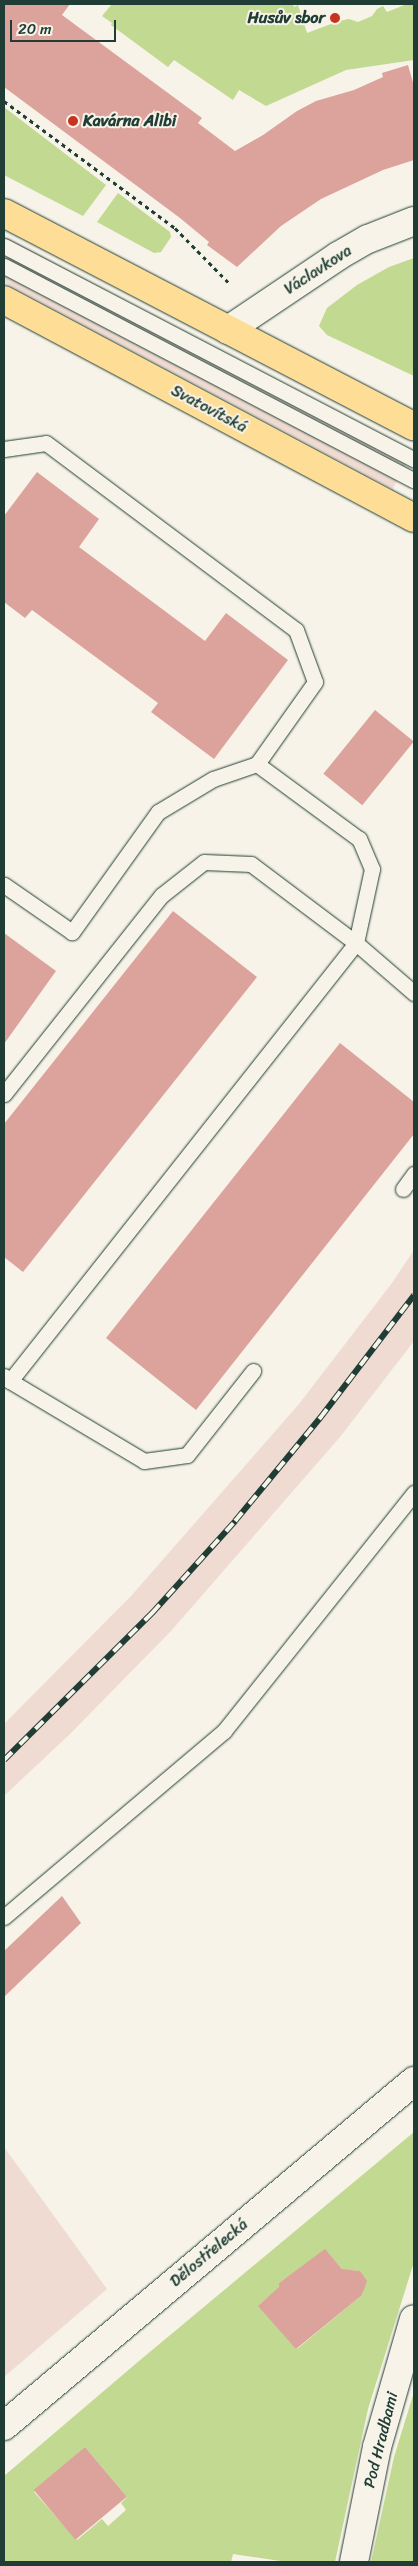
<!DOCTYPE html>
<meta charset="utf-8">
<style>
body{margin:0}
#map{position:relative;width:418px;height:2566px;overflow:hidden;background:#f7f3e8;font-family:Sriracha,sans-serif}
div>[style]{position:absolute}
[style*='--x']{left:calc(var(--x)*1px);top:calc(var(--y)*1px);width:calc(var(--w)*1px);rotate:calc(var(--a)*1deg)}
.built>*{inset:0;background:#efdbd1;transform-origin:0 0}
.green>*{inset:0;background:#c1d990}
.building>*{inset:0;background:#dca29c;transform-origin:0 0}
.path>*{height:3px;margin-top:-1.5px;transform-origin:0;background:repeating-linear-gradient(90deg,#1f3d34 0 4px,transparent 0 8px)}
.roads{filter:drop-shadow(0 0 1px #1f3d34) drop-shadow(0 0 1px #1f3d34)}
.service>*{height:15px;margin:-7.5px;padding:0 7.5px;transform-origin:7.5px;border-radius:7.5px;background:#f7f3e8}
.minor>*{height:28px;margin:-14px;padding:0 14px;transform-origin:14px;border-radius:14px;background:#f7f3e8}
.primary>*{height:28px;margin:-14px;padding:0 14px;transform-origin:14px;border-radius:14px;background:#fede96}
.rail>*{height:5.5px;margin-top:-2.75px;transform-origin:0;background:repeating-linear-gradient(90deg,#f7f3e8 0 11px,#1f3d34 0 22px);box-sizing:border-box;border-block:1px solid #1f3d34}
.dots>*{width:14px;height:14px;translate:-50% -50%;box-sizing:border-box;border:2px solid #f7f3e8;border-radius:50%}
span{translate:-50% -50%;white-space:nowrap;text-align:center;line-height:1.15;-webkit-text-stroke:4px #f7f3e8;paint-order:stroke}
.poi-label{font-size:16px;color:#1f3d34;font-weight:700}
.right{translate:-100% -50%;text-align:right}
.left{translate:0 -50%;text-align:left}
.street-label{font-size:16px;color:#1f3d34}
.frame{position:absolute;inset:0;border:5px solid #1f3d34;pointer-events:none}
.scale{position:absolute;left:10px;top:20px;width:106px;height:22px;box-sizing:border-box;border:2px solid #1f3d34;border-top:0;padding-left:6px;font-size:15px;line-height:18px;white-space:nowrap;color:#1f3d34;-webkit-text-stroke:4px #f7f3e8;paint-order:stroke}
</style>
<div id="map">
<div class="built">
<div style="left:4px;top:236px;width:462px;height:41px;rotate:28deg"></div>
<div style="clip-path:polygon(414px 1250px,414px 1341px,340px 1437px,171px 1631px,71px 1733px,4px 1796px,4px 1724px,132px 1595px,299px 1404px,392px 1283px)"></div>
<div style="clip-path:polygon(4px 2147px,107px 2289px,4px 2377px)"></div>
</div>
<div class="green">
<div style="clip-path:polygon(112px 4px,293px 4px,294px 7px,298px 5px,307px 33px,339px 21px,349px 19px,358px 22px,372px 16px,377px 9px,383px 6px,387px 12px,407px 4px,414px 4px,414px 60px,346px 70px,266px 106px,239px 90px,233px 100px,174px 60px,168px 67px,111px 25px,112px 23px,102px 16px)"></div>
<div style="clip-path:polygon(4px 107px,106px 185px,83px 216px,4px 175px)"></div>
<div style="clip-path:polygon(118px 193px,170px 232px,171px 237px,161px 252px,154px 253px,97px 222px)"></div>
<div style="clip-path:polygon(414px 258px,414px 376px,327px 335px,319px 326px,327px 308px,357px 285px,389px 267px)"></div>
<div style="clip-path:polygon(evenodd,414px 2132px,414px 2262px,368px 2409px,335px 2562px,287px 2562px,233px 2554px,231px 2562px,4px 2562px,4px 2476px,139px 2361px,414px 2132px,325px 2250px,345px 2272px,351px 2270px,359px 2271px,363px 2294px,297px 2349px,259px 2305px,280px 2287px,279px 2283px,325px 2250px,414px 2132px,85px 2447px,127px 2497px,121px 2503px,126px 2510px,108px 2526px,102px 2519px,77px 2540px,34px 2492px,85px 2447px)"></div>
<div style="clip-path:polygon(414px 2392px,414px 2560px,412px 2562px,371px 2562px,394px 2457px)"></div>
</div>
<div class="building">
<div style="clip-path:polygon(4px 4px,70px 4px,62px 15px,202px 118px,198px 123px,235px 151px,263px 135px,297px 111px,316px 101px,354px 90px,383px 77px,382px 73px,408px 65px,414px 86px,414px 160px,383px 170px,321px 199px,281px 226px,237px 267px,207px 245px,209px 242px,180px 218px,4px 87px)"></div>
<div style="clip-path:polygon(37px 472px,99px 519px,79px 547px,205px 641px,226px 613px,288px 660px,214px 759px,151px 712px,158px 703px,32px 610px,25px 618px,4px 602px,4px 516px)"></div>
<div style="left:375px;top:710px;width:50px;height:82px;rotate:39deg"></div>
<div style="clip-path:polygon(173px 911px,257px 977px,23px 1272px,4px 1257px,4px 1124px)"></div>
<div style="clip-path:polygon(4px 933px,56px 971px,4px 1044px)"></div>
<div style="clip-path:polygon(340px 1043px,414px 1102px,414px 1134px,196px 1410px,106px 1338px)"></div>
<div style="clip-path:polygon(62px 1896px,81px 1923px,4px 1997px,4px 1951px)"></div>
<div style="clip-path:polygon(325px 2249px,342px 2269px,360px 2271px,367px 2281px,362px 2295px,296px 2349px,258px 2306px,279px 2287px,279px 2283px)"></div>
<div style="left:85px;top:2447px;width:65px;height:67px;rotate:50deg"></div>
</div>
<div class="path">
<div style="--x:4;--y:101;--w:213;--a:36.6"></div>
<div style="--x:175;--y:228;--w:76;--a:45.5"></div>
</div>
<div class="roads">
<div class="service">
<div style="--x:4;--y:246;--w:462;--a:27.5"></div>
<div style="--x:4;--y:266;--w:462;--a:27.6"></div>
<div style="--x:4;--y:449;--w:42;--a:-8.1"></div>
<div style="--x:46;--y:443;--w:312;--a:36.8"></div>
<div style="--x:296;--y:630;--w:55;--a:69.9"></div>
<div style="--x:315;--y:682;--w:100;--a:125.3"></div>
<div style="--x:257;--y:764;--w:46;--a:161.2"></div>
<div style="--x:213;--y:779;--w:64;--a:149"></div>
<div style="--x:158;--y:812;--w:148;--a:125.6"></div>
<div style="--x:72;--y:932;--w:83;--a:-145.3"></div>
<div style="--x:4;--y:1094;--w:254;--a:-51.6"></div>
<div style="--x:162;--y:895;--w:53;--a:-38.2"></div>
<div style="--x:204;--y:862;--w:47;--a:2.4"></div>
<div style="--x:251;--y:864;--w:131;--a:37"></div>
<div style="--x:356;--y:943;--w:77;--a:40.8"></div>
<div style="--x:403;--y:1189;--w:19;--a:-54"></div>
<div style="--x:4;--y:1376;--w:8;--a:40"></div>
<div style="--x:10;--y:1381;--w:558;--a:-51.69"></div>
<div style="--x:356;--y:943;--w:76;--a:-77.8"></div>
<div style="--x:372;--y:869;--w:33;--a:-113"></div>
<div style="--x:359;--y:839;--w:127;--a:-143.7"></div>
<div style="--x:10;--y:1381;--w:156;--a:30.8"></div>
<div style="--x:144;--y:1461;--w:43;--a:-7.9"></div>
<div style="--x:187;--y:1455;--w:107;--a:-51.8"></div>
<div style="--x:4;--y:1917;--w:288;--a:-40.2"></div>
<div style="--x:224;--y:1731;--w:305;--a:-51.4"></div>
</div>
<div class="minor">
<div style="--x:228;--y:330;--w:133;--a:-33.9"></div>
<div style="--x:338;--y:256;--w:34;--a:-30"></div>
<div style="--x:368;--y:239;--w:49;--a:-21.4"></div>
<div style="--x:4;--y:2426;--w:536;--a:-40.08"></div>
<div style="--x:354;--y:2562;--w:117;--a:-78.7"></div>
<div style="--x:377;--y:2447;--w:133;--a:-73.9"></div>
</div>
<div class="primary">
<div style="--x:4;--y:213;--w:462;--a:27.5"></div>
<div style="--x:4;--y:300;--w:464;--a:28"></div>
</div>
</div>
<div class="rail">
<div style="--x:4;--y:1760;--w:209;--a:-44.8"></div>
<div style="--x:152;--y:1613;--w:124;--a:-47.9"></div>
<div style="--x:235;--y:1521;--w:134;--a:-50.5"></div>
<div style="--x:320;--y:1418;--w:155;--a:-52.6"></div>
</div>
<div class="dots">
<div style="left:335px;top:18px;background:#c8321e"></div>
<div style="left:73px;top:121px;background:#c8321e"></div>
</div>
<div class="poi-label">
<span class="right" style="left:325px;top:18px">Husův sbor</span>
<span class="left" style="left:83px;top:121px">Kavárna Alibi</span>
</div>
<div class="street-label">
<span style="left:318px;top:270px;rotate:-33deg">Václavkova</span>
<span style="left:209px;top:409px;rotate:28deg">Svatovítská</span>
<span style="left:209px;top:2253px;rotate:-40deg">Dělostřelecká</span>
<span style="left:381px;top:2440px;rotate:-76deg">Pod Hradbami</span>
</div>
<div class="frame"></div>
<div class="scale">20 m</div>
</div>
